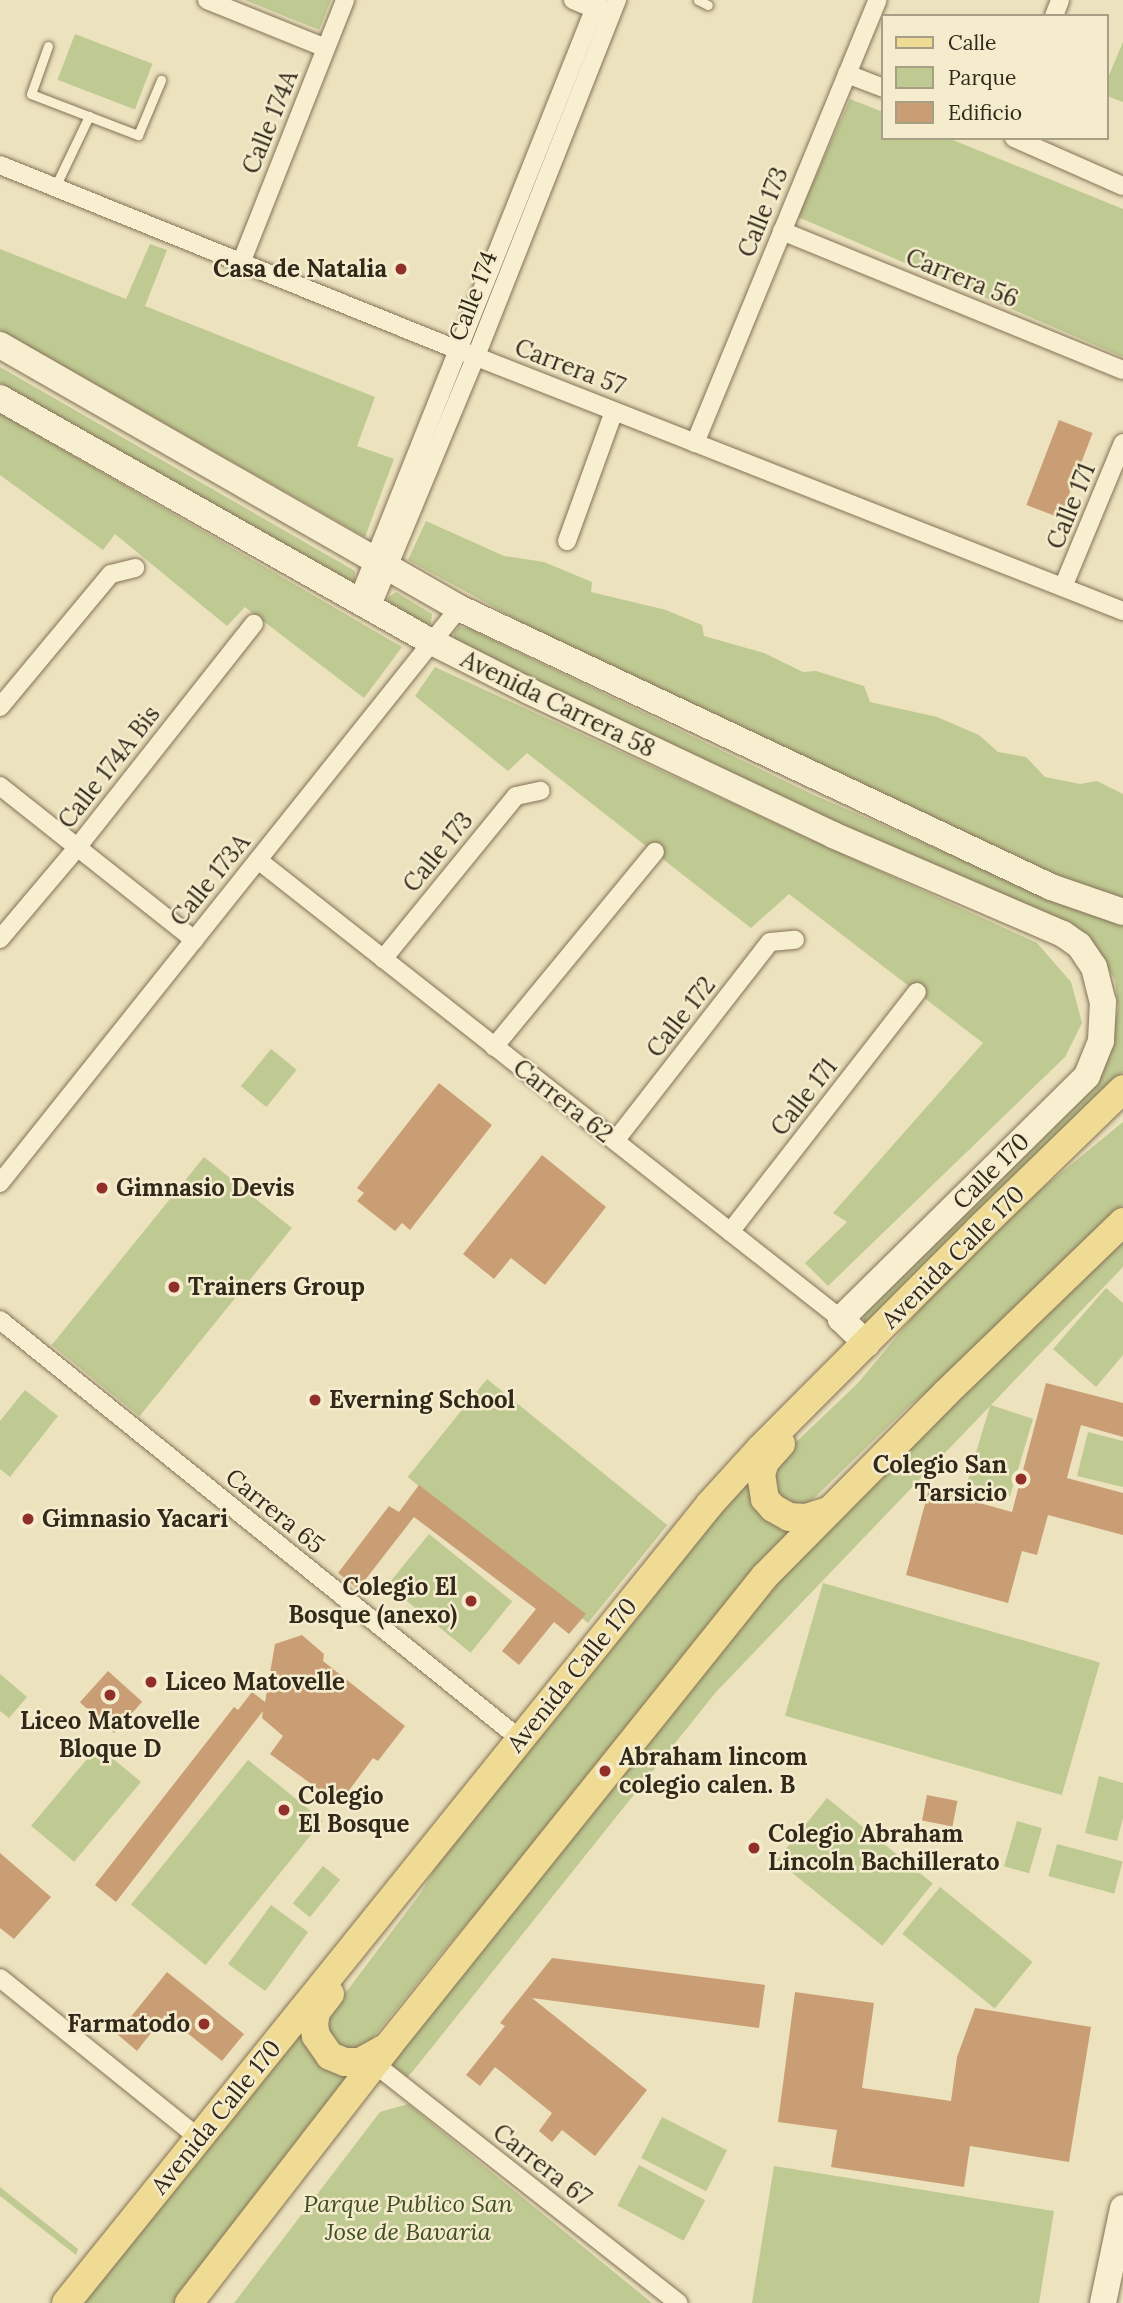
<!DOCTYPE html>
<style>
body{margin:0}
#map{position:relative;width:1123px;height:2303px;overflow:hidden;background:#ece2be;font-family:Lora,serif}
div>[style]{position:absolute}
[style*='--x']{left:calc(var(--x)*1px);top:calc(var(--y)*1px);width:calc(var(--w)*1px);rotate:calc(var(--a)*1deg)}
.green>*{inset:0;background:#bfc992;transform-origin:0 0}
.building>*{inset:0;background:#ca9e74;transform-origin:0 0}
.roads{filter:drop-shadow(0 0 2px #847257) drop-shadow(0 0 2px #847257)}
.lane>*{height:9px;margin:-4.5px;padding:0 4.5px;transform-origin:4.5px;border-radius:4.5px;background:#f8efd0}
.street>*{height:18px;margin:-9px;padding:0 9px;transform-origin:9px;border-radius:9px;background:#f8efd0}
.secondary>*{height:26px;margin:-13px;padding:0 13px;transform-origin:13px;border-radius:13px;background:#f8efd0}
.primary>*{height:28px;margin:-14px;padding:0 14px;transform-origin:14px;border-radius:14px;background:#f0db95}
.dots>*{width:19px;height:19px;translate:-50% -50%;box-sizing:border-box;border:4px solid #f4eccd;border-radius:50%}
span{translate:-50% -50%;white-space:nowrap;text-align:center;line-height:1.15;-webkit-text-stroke:5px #f4eccd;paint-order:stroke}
.street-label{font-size:24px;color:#33291b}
.poi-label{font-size:24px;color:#33291b;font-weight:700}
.right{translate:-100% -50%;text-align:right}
.left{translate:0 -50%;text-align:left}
.park-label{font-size:24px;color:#404f23;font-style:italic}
.legend{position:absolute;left:881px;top:14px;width:228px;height:126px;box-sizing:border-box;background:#f4eccd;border:2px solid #a79e86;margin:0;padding:9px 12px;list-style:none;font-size:21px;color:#33291b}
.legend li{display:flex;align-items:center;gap:14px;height:35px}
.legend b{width:35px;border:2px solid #a79e86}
</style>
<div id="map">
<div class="green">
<div style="clip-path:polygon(245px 0,331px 0,319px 30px)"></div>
<div style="left:75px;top:34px;width:83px;height:49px;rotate:21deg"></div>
<div style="clip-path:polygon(1123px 42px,1123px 102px,1107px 96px,1107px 80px)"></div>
<div style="clip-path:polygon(850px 99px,883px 112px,883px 138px,948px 138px,1123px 209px,1123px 357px,798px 217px)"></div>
<div style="clip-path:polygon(150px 244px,167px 250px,145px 306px,375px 397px,357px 446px,394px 459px,365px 537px,0 330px,0 249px,126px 299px)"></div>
<div style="clip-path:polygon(0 367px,355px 571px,355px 581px,348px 583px,0 383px)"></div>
<div style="clip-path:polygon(0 413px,402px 647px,364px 698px,245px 607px,227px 626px,115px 534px,103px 550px,0 475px)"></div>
<div style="clip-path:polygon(426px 521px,504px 556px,544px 562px,592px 582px,591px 592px,666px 610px,702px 625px,704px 636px,764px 653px,803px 672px,816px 671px,864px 686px,870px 702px,937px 717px,979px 735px,998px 752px,1026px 757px,1045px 777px,1080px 784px,1097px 781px,1123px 794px,1123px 902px,1016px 859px,556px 641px,408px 560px)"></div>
<div style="clip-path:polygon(396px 592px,432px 614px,431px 623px,428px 626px,388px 605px,388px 597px)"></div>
<div style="clip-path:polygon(459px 627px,468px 628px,814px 795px,1087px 914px,1123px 920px,1123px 1072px,872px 1323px,864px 1323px,863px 1310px,1103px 1073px,1118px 1009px,1115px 980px,1097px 947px,1074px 926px,803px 809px,481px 653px,454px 639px,454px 632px)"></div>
<div style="clip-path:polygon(435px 667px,1037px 943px,1071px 982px,1082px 1023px,1065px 1057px,828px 1286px,805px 1263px,847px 1222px,833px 1213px,983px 1043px,789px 894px,751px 928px,527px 753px,508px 771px,415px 696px)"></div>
<div style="left:271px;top:1049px;width:33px;height:48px;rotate:39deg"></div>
<div style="clip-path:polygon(1123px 1122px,1123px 1205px,1098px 1234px,960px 1365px,908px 1407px,811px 1501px,801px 1506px,778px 1499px,773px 1464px,858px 1383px,922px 1306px,1034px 1195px)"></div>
<div style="left:204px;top:1157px;width:113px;height:242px;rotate:39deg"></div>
<div style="clip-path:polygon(1123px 1235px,1123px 1267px,991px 1405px,1033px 1419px,1010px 1496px,967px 1483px,990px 1406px,716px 1692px,413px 2071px,407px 2077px,387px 2060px,734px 1621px)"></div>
<div style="clip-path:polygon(1106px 1288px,1123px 1303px,1123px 1355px,1096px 1387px,1053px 1349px)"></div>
<div style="left:487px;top:1379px;width:232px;height:126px;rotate:39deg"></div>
<div style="clip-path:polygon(25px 1390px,58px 1416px,10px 1477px,0 1469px,0 1421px)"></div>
<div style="clip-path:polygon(1088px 1432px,1123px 1441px,1123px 1487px,1077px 1476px)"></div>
<div style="clip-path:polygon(745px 1484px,793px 1530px,487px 1906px,469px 1921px,440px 1955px,368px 2044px,353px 2052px,335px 2046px,325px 2020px,420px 1894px,450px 1843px,601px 1652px)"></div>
<div style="left:429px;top:1534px;width:107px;height:66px;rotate:39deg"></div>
<div style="left:823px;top:1583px;width:288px;height:138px;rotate:16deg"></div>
<div style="clip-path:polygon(0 1674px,27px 1697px,9px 1718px,0 1711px)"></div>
<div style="left:98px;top:1746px;width:56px;height:104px;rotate:40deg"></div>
<div style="left:248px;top:1760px;width:96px;height:186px;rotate:39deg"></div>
<div style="clip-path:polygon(1099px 1776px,1123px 1783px,1123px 1818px,1117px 1841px,1085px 1833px)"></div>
<div style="left:827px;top:1798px;width:136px;height:80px;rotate:39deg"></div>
<div style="left:1017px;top:1821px;width:26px;height:47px;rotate:16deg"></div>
<div style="left:1057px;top:1844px;width:68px;height:33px;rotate:15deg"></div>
<div style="left:323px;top:1866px;width:22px;height:48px;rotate:39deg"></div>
<div style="left:940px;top:1887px;width:119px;height:60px;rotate:39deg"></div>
<div style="left:271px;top:1905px;width:46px;height:73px;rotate:36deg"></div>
<div style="clip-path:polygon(301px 2034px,351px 2074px,175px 2303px,83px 2303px,297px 2035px)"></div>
<div style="clip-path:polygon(408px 2104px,652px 2303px,234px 2303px,380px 2112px)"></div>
<div style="left:662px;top:2117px;width:73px;height:46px;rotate:27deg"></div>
<div style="left:639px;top:2165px;width:75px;height:46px;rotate:28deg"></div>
<div style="clip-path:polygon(774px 2166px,1054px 2211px,1039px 2303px,752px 2303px)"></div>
<div style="clip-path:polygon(0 2187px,78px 2249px,76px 2255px,0 2196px)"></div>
</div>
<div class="building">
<div style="left:1059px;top:420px;width:36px;height:91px;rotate:21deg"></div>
<div style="clip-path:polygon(439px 1083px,492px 1125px,410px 1230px,402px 1223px,395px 1231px,357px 1201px,364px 1193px,357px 1188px)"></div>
<div style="clip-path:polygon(542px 1155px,606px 1207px,545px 1285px,511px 1258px,494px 1279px,463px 1254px)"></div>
<div style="clip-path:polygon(1046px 1383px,1123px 1403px,1123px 1437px,1081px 1425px,1067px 1478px,1123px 1493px,1123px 1535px,1048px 1515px,1037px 1555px,1022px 1551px,1008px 1603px,906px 1575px,929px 1489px,1012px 1512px)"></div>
<div style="clip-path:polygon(419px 1485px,586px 1614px,569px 1634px,554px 1622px,519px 1665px,502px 1651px,536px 1609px,414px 1517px,358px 1589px,338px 1573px,389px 1506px,399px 1512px)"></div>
<div style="clip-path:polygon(302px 1635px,324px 1654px,323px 1661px,405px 1726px,378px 1761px,373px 1758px,339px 1804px,270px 1754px,283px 1736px,262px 1718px,263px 1711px,116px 1902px,95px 1885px,234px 1707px,238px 1710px,252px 1692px,265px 1702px,275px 1644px)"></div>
<div style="left:108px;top:1671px;width:46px;height:42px;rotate:42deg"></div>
<div style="left:927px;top:1795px;width:31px;height:26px;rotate:11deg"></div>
<div style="clip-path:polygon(0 1853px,51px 1897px,14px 1939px,0 1928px)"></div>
<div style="clip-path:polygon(552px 1958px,765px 1985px,759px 2028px,532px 1998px,647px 2090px,595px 2156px,562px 2130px,552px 2142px,539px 2131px,552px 2113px,495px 2067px,480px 2086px,466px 2075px,505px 2026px,500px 2023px)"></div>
<div style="clip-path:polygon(167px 1972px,244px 2034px,222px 2061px,165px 2015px,137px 2051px,117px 2034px)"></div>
<div style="clip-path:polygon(795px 1992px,874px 2003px,862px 2088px,951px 2101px,957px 2057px,975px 2008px,1091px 2027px,1069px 2162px,970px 2146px,964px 2187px,831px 2167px,837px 2130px,778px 2122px)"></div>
</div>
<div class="roads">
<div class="lane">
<div style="--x:698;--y:0;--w:11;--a:27"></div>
<div style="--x:48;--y:46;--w:51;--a:109.5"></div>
<div style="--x:31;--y:94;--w:115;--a:21"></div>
<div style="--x:138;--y:135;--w:60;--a:-67.3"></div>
<div style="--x:55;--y:187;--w:79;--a:-64.4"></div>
</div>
<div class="street">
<div style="--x:207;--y:0;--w:128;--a:22"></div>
<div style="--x:573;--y:0;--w:34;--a:23"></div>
<div style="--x:1054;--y:16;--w:17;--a:-69"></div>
<div style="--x:847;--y:74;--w:39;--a:21"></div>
<div style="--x:1014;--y:138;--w:119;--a:23.8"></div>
<div style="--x:0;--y:165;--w:495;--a:22"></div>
<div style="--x:459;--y:350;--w:713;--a:21.46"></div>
<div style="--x:782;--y:231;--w:368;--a:22.2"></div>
<div style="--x:241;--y:263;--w:283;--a:-68.4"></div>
<div style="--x:695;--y:443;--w:479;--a:-67.6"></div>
<div style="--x:567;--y:541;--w:138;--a:-70.1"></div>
<div style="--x:1063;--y:587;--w:156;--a:-67.4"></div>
<div style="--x:358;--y:600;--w:646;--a:-68.2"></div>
<div style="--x:371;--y:608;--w:273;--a:-67.4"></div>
<div style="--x:476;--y:356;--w:383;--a:-68.4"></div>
<div style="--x:0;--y:707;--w:173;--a:-50.2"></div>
<div style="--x:111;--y:574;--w:25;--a:-14"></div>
<div style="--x:0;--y:786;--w:248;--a:38.4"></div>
<div style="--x:258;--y:860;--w:742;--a:38.21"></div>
<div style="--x:0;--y:939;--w:118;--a:-49.8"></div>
<div style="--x:76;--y:849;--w:287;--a:-51.7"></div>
<div style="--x:383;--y:959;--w:210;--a:-50.8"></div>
<div style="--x:516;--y:796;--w:25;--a:-12"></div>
<div style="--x:494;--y:1047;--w:253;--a:-50.5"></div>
<div style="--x:615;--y:1141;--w:252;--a:-52.1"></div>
<div style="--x:770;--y:942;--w:25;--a:-5"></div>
<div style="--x:0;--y:1183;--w:736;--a:-51.4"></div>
<div style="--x:730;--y:1232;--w:304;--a:-52.1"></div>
<div style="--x:0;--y:1320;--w:668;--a:38.86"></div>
<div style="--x:0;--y:1978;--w:255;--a:38.8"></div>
<div style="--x:376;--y:2065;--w:385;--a:38.2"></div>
</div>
<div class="secondary">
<div style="--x:0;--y:345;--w:529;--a:29.81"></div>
<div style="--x:459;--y:608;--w:654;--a:25.23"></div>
<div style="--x:1051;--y:887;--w:76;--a:19.1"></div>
<div style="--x:0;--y:398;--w:496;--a:29.5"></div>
<div style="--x:432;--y:642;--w:109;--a:26.8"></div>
<div style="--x:529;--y:691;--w:336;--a:25.3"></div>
<div style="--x:833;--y:835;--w:250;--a:23.3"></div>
<div style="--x:1063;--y:934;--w:19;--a:35"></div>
<div style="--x:1079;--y:945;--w:27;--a:56"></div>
<div style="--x:1094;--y:967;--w:36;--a:76"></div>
<div style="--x:1103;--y:1002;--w:39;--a:93"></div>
<div style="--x:1101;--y:1041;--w:38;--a:112"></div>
<div style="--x:1087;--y:1076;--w:346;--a:135.4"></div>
<div style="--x:841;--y:1319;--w:36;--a:44"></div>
<div style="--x:1103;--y:2303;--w:97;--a:-78.1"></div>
</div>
<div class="primary">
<div style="--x:781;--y:1444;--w:24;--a:132"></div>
<div style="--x:765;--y:1462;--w:13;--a:108"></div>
<div style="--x:761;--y:1474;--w:25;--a:81"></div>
<div style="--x:765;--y:1499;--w:12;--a:48"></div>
<div style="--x:773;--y:1508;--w:18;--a:29"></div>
<div style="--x:789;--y:1517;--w:17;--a:3"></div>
<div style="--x:806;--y:1518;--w:22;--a:-18"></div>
<div style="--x:330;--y:1994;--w:23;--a:128"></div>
<div style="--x:316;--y:2012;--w:12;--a:99"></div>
<div style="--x:314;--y:2024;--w:12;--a:81"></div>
<div style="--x:316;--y:2036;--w:24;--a:55"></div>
<div style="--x:330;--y:2056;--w:16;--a:22"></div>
<div style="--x:345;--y:2062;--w:15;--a:0"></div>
<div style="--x:360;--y:2062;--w:31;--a:-29"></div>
<div style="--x:66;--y:2303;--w:1026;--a:-51.13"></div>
<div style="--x:710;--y:1504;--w:74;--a:-47.7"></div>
<div style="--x:760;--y:1449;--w:309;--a:-45.1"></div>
<div style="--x:978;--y:1230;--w:202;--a:-44.2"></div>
<div style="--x:189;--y:2303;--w:326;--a:-52.2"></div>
<div style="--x:389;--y:2045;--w:601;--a:-51.28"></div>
<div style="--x:765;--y:1576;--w:257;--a:-45.3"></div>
<div style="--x:946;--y:1393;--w:246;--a:-44"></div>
</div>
</div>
<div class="dots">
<div style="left:401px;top:269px;background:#913029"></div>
<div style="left:102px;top:1188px;background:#913029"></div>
<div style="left:174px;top:1287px;background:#913029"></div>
<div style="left:315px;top:1400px;background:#913029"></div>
<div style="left:1021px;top:1479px;background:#913029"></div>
<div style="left:28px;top:1519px;background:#913029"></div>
<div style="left:471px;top:1601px;background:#913029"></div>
<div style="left:151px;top:1682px;background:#913029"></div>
<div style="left:110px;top:1695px;background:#913029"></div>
<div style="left:605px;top:1771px;background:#913029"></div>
<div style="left:284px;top:1810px;background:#913029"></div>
<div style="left:754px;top:1848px;background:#913029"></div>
<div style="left:204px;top:2024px;background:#913029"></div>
</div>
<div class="street-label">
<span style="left:270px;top:122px;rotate:-68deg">Calle 174A</span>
<span style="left:763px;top:212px;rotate:-68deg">Calle 173</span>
<span style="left:962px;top:278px;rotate:22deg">Carrera 56</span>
<span style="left:473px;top:296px;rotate:-69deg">Calle 174</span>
<span style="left:570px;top:367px;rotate:21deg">Carrera 57</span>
<span style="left:1071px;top:506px;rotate:-68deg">Calle 171</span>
<span style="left:558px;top:704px;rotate:26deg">Avenida Carrera 58</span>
<span style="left:109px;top:767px;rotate:-52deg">Calle 174A Bis</span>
<span style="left:438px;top:852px;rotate:-51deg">Calle 173</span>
<span style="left:210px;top:880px;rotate:-51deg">Calle 173A</span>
<span style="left:681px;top:1017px;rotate:-52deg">Calle 172</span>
<span style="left:804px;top:1097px;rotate:-52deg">Calle 171</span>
<span style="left:563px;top:1101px;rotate:38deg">Carrera 62</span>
<span style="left:991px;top:1171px;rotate:-45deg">Calle 170</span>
<span style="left:953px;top:1257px;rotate:-45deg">Avenida Calle 170</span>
<span style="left:275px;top:1511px;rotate:39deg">Carrera 65</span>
<span style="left:572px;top:1675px;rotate:-51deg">Avenida Calle 170</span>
<span style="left:216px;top:2117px;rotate:-51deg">Avenida Calle 170</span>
<span style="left:542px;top:2165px;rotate:38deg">Carrera 67</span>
</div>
<div class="poi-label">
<span class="right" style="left:387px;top:269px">Casa de Natalia</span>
<span class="left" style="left:116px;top:1188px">Gimnasio Devis</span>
<span class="left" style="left:188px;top:1287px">Trainers Group</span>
<span class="left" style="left:329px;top:1400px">Everning School</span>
<span class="right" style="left:1007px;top:1479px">Colegio San<br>Tarsicio</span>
<span class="left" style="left:42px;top:1519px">Gimnasio Yacari</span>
<span class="right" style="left:457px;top:1601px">Colegio El<br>Bosque (anexo)</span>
<span class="left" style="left:165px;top:1682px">Liceo Matovelle</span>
<span style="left:110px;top:1735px">Liceo Matovelle<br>Bloque D</span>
<span class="left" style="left:619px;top:1771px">Abraham lincom<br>colegio calen. B</span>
<span class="left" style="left:298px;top:1810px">Colegio<br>El Bosque</span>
<span class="left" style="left:768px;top:1848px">Colegio Abraham<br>Lincoln Bachillerato</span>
<span class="right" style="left:190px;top:2024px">Farmatodo</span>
</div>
<div class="park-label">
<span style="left:408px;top:2218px">Parque Publico San<br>Jose de Bavaria</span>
</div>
<ul class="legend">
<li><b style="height:9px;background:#f0db95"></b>Calle</li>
<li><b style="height:19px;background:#bfc992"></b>Parque</li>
<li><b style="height:19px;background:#ca9e74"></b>Edificio</li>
</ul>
</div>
